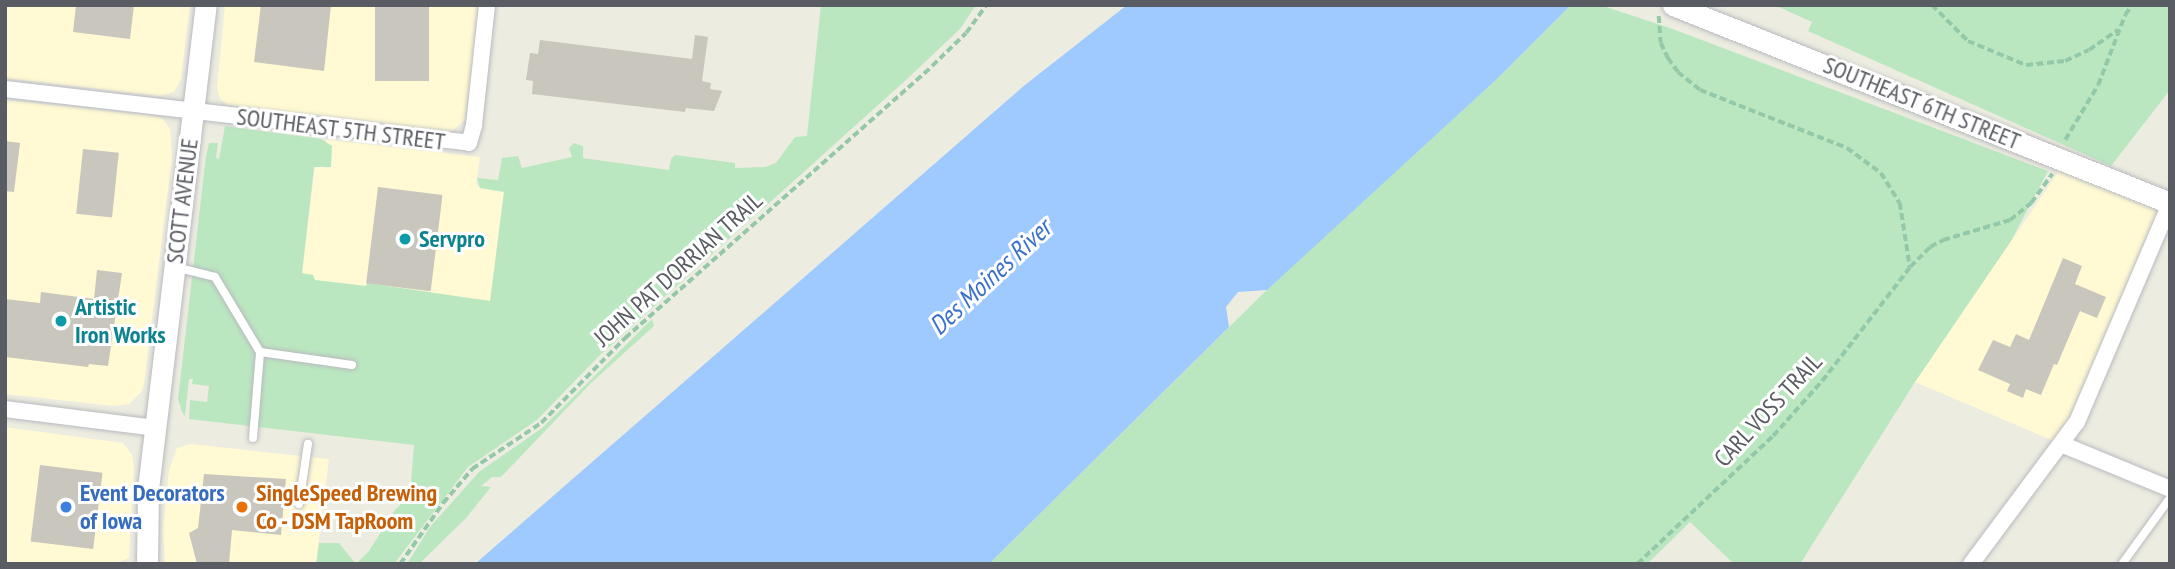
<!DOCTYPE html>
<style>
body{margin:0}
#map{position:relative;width:2175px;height:569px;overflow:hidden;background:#edece0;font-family:"PT Sans Narrow",sans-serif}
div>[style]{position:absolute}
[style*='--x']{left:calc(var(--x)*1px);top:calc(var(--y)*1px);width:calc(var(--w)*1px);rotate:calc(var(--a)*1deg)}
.commercial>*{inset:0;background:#fffad3}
.green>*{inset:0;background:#bbe7c0}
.water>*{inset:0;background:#9ecaff}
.building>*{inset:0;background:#c8c6bd;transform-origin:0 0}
.path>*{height:3.5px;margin-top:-1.75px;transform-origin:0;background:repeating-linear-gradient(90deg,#93c8a9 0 7px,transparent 0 10.5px)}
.roads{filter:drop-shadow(0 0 2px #b8bac0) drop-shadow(0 0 2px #b8bac0)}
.service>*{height:8px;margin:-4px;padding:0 4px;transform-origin:4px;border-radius:4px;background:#fff}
.minor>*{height:16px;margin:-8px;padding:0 8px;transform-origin:8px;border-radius:8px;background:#fff}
.secondary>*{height:21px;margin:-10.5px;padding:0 10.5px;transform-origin:10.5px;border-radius:10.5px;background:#fff}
.dots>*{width:19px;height:19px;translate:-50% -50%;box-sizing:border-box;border:4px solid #fff;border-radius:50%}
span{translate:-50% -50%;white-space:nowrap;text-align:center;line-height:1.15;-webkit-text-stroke:6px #fff;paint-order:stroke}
.street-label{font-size:24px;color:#595c62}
.culture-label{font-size:24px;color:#0d838f;font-weight:700}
.left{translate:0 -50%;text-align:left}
.shop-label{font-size:24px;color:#366cbe;font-weight:700}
.food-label{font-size:24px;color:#c56008;font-weight:700}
.water-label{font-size:26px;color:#3b70c9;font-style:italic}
.frame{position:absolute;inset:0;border:7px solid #595c62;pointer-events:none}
</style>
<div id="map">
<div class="commercial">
<div style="clip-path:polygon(5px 5px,190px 5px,181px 79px,174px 92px,159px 96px,5px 78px)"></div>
<div style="clip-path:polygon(225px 5px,481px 5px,465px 120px,451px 132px,437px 133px,228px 105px,220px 99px,217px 88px)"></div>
<div style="clip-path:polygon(5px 100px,154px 116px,163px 119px,170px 129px,172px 157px,144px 384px,141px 392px,129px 404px,114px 406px,5px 394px)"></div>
<div style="clip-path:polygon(321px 139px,480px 157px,476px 184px,480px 188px,504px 192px,491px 301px,315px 280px,302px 273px,315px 166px,329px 168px,326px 140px)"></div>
<div style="clip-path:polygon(2058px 158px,2170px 203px,2061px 444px,1915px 382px,2057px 174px)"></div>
<div style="clip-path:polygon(5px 427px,123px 443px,132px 455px,134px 467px,129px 558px,115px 564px,5px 564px)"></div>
<div style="clip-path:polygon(190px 444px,329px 459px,316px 564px,165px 564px,163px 529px,169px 470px,177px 448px)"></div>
</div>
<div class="green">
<div style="clip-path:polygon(821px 5px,976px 5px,960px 29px,907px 79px,599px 356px,537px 420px,468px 467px,394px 564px,316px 564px,319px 543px,339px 543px,356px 564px,369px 551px,395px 510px,410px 495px,414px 445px,189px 419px,190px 400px,207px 402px,209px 386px,192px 384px,193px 379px,189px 379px,185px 416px,182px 412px,178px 399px,206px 156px,209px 143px,218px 143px,216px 158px,219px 159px,225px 126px,321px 139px,332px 146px,331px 167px,314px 167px,302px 273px,313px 275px,315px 280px,366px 286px,367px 283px,490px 301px,504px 192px,480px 188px,477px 178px,498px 180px,502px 158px,518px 156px,522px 168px,572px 157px,569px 148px,574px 143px,583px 146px,583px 158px,669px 170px,671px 159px,675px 155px,735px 163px,735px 168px,765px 167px,776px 163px,795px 137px,807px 136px)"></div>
<div style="clip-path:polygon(1571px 5px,1600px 5px,1670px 28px,2048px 171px,2011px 241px,1915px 382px,1800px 564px,1734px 564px,1690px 522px,1647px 564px,989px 564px,1300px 257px,1499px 77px)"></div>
<div style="clip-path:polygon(1774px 5px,2170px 5px,2170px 90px,2111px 166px,1808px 31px,1812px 22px)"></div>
<div style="clip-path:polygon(652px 319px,654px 326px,591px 383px,501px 477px,492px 477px,481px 486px,491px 487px,466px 518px,419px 564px,407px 564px,430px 527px,479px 472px,542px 428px)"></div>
</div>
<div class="water">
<div style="clip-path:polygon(1127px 5px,1571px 5px,1499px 77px,1267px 290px,1238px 292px,1226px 307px,1229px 327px,989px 564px,475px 564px,1025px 85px)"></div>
</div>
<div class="building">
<div style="clip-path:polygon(76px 5px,134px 5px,130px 39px,73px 32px)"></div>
<div style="clip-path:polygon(261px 5px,331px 5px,324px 71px,254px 62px)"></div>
<div style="left:375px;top:5px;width:54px;height:76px"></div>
<div style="clip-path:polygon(695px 35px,708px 37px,702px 81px,711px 83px,710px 89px,722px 91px,714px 111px,686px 108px,685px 112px,532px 94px,533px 81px,526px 80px,530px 53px,538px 54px,540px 40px,692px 59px)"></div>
<div style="clip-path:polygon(5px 141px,20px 143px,14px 192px,5px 191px)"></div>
<div style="left:83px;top:149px;width:36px;height:65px;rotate:6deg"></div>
<div style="left:378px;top:187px;width:65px;height:97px;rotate:7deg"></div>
<div style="clip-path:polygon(2063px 258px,2082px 266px,2075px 284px,2106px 297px,2097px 318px,2080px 311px,2057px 365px,2054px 364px,2041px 395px,2026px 389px,2023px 398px,2007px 391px,2010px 384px,1978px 370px,1993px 340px,2010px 347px,2016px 334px,2029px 340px)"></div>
<div style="clip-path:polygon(97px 270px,122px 273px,108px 366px,89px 364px,88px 367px,5px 357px,5px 299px,40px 303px,41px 292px,94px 299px)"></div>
<div style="left:40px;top:465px;width:63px;height:77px;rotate:7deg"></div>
<div style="clip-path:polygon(204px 474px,286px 479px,281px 535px,232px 530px,229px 564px,197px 564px,189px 533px,198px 528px)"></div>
</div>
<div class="path">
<div style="--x:1932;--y:5;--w:51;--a:45"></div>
<div style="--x:1968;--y:41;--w:63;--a:22.5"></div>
<div style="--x:2026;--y:65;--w:39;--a:-6"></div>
<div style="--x:2065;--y:61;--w:26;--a:-25"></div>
<div style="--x:2089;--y:50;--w:35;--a:-35"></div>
<div style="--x:1659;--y:16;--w:27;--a:86"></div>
<div style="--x:1661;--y:43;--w:17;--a:65"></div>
<div style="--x:1668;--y:58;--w:17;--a:54"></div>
<div style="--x:1678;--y:72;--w:28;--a:39"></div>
<div style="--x:1700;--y:90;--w:158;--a:21.5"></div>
<div style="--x:1847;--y:148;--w:42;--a:36.3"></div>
<div style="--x:1881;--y:173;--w:36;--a:58"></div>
<div style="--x:1900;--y:203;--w:65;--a:81.1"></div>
<div style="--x:2065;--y:140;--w:64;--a:-59"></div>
<div style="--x:2098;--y:85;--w:75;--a:-68.9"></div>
<div style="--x:2125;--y:15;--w:12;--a:-55"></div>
<div style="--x:400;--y:564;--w:75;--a:-54.8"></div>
<div style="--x:443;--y:503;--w:45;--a:-49.5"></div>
<div style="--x:472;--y:469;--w:83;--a:-33.7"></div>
<div style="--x:541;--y:423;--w:120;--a:-45.3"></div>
<div style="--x:625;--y:338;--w:410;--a:-41.5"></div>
<div style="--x:932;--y:66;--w:47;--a:-44.1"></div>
<div style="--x:966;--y:33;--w:34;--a:-54"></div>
<div style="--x:1637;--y:564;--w:187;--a:-43.3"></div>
<div style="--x:1773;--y:436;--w:74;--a:-48.3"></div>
<div style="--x:1822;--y:381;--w:144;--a:-52.3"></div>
<div style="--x:1910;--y:267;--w:28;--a:-45"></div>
<div style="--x:1930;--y:247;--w:15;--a:-28"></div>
<div style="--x:1943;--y:240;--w:70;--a:-16.6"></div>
<div style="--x:2010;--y:220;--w:27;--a:-39"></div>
<div style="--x:2031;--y:203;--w:36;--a:-54"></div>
</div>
<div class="roads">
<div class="service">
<div style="--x:175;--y:267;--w:41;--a:14"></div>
<div style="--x:215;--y:277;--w:87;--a:59"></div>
<div style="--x:260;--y:352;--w:93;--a:8"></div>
<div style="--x:253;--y:438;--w:86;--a:-85.3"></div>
<div style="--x:299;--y:504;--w:61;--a:-81.5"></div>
<div style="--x:2122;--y:564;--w:82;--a:-54"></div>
</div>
<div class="minor">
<div style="--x:5;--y:89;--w:467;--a:6.6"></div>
<div style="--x:469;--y:143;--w:19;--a:-74"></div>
<div style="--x:474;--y:125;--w:121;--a:-83.8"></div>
<div style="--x:5;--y:409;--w:151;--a:7.2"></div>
<div style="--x:2061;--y:444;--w:118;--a:22.4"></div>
<div style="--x:1971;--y:564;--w:177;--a:-53.3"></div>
<div style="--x:2077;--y:422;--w:237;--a:-66.9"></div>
</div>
<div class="secondary">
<div style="--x:1673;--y:5;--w:535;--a:21.72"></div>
<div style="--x:147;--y:564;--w:75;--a:-89.2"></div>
<div style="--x:148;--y:489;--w:487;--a:-83.2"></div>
</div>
</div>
<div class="dots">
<div style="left:405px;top:239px;background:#0f9aa8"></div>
<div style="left:61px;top:321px;background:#0f9aa8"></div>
<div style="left:66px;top:507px;background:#3f7fe0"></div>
<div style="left:242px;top:507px;background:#e8710a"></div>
</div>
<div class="street-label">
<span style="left:1922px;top:103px;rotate:22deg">SOUTHEAST 6TH STREET</span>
<span style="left:341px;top:129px;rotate:7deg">SOUTHEAST 5TH STREET</span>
<span style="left:182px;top:201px;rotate:-83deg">SCOTT AVENUE</span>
<span style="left:678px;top:269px;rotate:-42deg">JOHN PAT DORRIAN TRAIL</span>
<span style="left:1768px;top:410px;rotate:-47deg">CARL VOSS TRAIL</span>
</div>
<div class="culture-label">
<span class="left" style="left:419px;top:239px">Servpro</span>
<span class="left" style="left:75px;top:321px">Artistic<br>Iron Works</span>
</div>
<div class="shop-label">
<span class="left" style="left:80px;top:507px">Event Decorators<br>of Iowa</span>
</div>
<div class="food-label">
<span class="left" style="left:256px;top:507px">SingleSpeed Brewing<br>Co - DSM TapRoom</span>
</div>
<div class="water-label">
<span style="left:990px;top:277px;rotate:-43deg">Des Moines River</span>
</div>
<div class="frame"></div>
</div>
